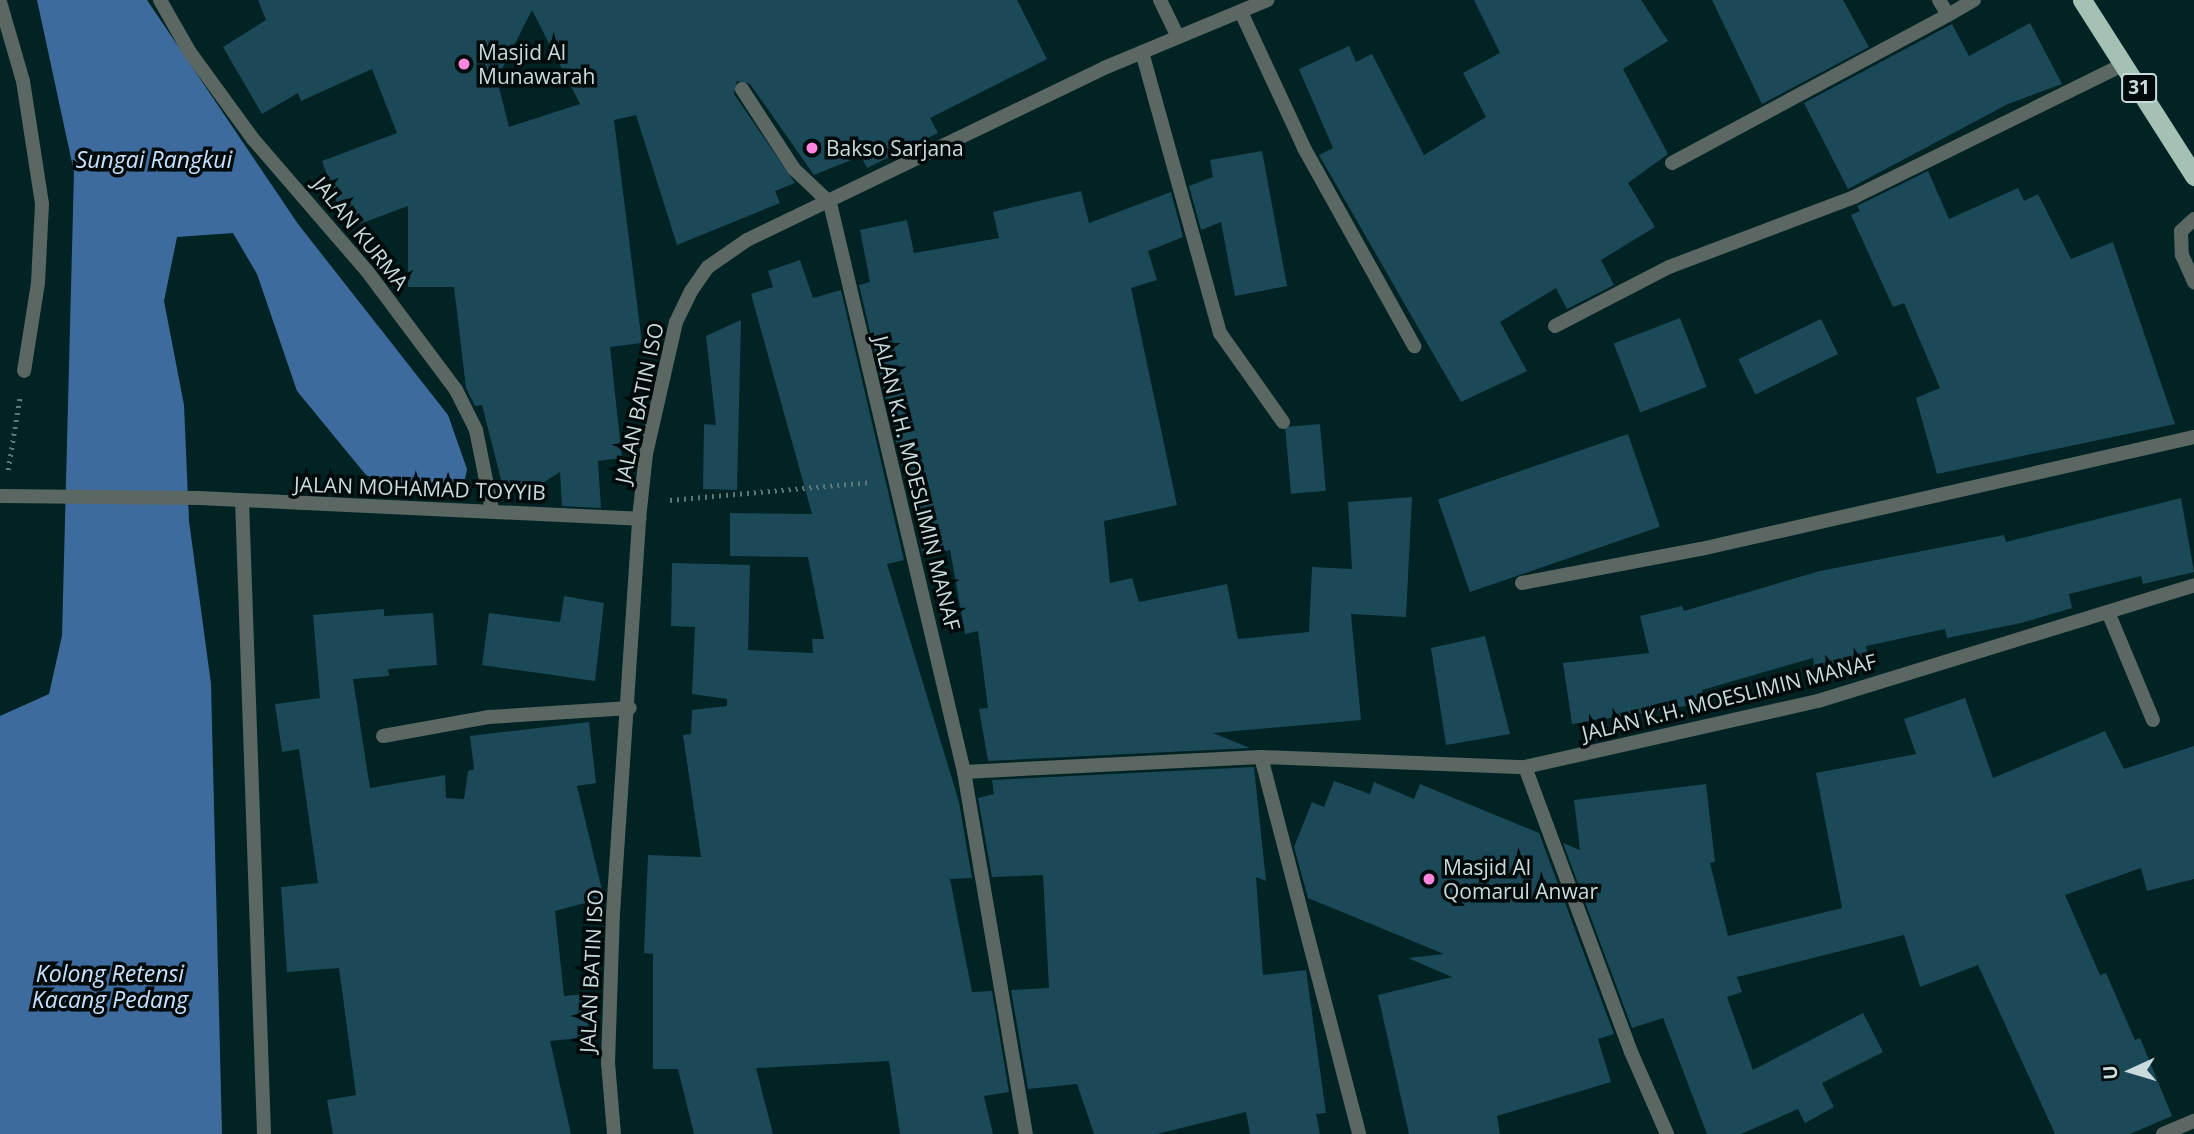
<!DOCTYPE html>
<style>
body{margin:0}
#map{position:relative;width:2194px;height:1134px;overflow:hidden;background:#012323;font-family:"Open Sans",sans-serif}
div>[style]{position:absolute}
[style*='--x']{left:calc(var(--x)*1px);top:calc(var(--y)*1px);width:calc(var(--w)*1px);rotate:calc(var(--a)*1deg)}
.water>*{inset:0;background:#3e6b9d}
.building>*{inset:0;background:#1b4958;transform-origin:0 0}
.path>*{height:4.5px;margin-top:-2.25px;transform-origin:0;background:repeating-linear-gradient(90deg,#5d7777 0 2px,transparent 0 7px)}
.service>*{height:14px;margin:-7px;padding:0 7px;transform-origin:7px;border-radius:7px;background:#5b6762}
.minor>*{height:14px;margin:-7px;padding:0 7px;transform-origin:7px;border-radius:7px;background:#5b6762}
.tertiary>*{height:14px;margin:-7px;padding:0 7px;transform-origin:7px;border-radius:7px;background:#5b6762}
.trunk>*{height:19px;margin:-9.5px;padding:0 9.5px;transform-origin:9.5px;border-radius:9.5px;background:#a4c1b4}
.dots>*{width:19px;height:19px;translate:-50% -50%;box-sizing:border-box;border:4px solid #010a0a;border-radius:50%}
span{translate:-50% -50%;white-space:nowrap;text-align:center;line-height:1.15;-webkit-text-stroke:7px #010a0a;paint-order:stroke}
.shield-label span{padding:2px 5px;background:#010a0a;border:2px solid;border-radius:5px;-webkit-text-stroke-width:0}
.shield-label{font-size:19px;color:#cadbdb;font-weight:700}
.poi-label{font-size:21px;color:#cadbdb}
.left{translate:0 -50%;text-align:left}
.street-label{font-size:21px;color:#cadbdb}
.water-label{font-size:23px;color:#c7e1ff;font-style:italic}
.north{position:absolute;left:2096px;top:1036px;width:70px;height:70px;-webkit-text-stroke:5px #010a0a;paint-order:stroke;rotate:266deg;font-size:19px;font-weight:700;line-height:28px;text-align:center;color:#cadbdb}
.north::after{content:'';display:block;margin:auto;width:24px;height:32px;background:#cadbdb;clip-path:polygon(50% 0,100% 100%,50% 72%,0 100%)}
</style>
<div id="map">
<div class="water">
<div style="clip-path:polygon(37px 0,147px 0,298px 224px,448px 415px,467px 469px,465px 479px,454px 483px,385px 483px,366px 475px,297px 391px,257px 274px,233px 233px,177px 237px,164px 301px,184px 405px,189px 521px,211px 684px,222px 1134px,0 1134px,0 716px,49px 694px,62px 636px,74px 172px)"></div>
</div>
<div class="building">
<div style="clip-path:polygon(evenodd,258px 0,1017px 0,1047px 59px,930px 118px,938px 133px,867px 168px,861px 156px,814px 175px,750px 84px,737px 81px,734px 94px,795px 183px,775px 191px,780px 203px,677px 245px,636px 115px,614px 120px,642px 343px,610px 347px,622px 458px,598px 461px,601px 508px,562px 506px,560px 472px,530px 491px,504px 491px,482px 405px,475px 406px,466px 388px,454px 287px,408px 287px,408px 206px,346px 229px,322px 161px,397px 133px,372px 69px,301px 101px,298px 93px,262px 114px,223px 47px,266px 20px,258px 0,532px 10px,580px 104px,509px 127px,497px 79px,532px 10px)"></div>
<div style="clip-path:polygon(1474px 0,1641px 0,1668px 41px,1623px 69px,1668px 154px,1628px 183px,1655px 227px,1601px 260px,1614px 285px,1567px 309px,1556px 288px,1500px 322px,1527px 371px,1461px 402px,1319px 155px,1333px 148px,1299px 69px,1349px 46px,1356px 62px,1372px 54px,1424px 155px,1486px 117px,1463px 73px,1500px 53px)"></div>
<div style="clip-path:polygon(1712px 0,1843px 0,1869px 47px,1762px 104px)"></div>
<div style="clip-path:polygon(2030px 23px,2062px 84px,2008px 104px,1848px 189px,1804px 103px,1952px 24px,1969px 56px)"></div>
<div style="clip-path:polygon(1262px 151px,1287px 286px,1235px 296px,1221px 222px,1201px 230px,1189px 186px,1213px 177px,1210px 160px)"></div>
<div style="clip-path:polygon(1928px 171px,1949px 219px,2018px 188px,2024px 201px,2038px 194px,2071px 259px,2113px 242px,2175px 424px,1937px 474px,1916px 398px,1940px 388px,1904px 303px,1893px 307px,1851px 215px,1860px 211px,1857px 206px)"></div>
<div style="clip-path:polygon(1081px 191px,1089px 223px,1171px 192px,1183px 237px,1148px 251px,1157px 280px,1131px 288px,1177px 505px,1104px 521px,1110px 583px,1132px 578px,1139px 602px,1227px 584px,1238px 639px,1309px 632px,1312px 567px,1352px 569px,1348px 502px,1412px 497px,1406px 617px,1351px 614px,1361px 720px,1213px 733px,1250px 748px,988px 761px,979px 709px,988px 708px,978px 631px,965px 634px,950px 550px,923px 556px,859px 285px,870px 282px,860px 230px,907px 220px,914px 253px,999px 238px,993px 212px)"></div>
<div style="clip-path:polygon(800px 260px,813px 298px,841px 290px,904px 560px,887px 564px,959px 802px,972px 878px,950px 879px,972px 992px,992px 991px,1009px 1092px,984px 1096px,993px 1134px,900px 1134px,889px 1061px,756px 1068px,773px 1134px,694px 1134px,678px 1069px,653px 1069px,653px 954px,644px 953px,648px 855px,701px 857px,683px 735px,691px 734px,692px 710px,727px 706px,727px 699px,692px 694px,695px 627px,671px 626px,672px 563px,750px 565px,748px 650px,813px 653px,812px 639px,824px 639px,808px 557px,730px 556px,730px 513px,812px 514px,751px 294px,773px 287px,768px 271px)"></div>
<div style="left:1680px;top:318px;width:74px;height:71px;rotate:69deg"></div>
<div style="left:1821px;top:319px;width:39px;height:92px;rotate:64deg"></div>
<div style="clip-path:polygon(741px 320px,737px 490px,703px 489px,704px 424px,716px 425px,706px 336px)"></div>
<div style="left:1320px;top:424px;width:67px;height:35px;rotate:85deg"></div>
<div style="left:1628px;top:434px;width:98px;height:201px;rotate:71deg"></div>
<div style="clip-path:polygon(2181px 498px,2194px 572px,2143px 584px,2141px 576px,2069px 594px,2072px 608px,2021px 623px,1947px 638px,1945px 629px,1866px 646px,1869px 662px,1815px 672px,1813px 658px,1702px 690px,1705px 703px,1572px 724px,1563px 663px,1649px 653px,1640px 616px,1682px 606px,1684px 611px,1820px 571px,2004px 535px,2006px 542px)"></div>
<div style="clip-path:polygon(564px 596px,604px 603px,595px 681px,482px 665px,489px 613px,560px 622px)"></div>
<div style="clip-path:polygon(384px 609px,384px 616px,433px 613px,437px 665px,388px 669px,389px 676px,353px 679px,370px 788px,445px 775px,446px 798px,464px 799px,468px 771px,474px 769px,470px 736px,589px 722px,596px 783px,577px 786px,604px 898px,555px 911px,564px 996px,586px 994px,589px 1037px,550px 1041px,571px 1134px,333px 1134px,327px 1100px,356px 1095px,339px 968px,287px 972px,281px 887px,318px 883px,299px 749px,282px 752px,275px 704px,320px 698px,313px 615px)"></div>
<div style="clip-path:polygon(1485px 636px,1510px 734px,1446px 745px,1431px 648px)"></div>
<div style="clip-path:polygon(1965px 698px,1993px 778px,2105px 731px,2124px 769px,2194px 746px,2194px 879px,2147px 891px,2141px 868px,2065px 895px,2100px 975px,2106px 973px,2135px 1040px,2140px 1038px,2172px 1116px,2130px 1134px,2055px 1134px,1978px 965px,1920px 987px,1904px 935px,1737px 977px,1742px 992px,1727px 997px,1753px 1070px,1863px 1013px,1883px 1052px,1822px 1083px,1834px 1107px,1805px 1123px,1798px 1109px,1741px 1134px,1707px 1134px,1663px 1018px,1632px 1028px,1563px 843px,1580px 850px,1574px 800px,1706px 784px,1715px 862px,1710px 863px,1728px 936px,1842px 908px,1816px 773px,1916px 754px,1904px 719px)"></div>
<div style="clip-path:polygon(1254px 767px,1266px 881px,1256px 877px,1263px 975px,1306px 970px,1326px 1113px,1316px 1114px,1320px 1134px,1250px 1134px,1246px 1112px,1157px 1134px,1094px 1134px,1077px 1084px,1028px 1089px,1011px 990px,1049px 988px,1043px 875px,992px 877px,978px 798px,994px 794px,992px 780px)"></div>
<div style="clip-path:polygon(1334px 781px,1370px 794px,1374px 782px,1414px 799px,1420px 784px,1539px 833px,1614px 1034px,1598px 1039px,1611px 1082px,1497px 1116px,1500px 1134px,1409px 1134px,1378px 995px,1452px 977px,1408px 958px,1444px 954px,1308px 898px,1294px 847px,1312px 802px,1324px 807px)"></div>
</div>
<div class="path">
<div style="--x:8;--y:470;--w:75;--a:-80.8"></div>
<div style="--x:670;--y:500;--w:201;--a:-5.1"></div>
</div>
<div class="service">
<div style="--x:1939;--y:0;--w:17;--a:59"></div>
<div style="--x:1948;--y:15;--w:30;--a:-30"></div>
<div style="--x:1672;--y:163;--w:313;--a:-28.2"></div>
<div style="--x:2194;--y:219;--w:18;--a:137"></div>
<div style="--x:2181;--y:231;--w:24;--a:88"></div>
<div style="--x:2182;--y:255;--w:30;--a:66"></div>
<div style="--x:1555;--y:326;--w:128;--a:-27.4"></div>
<div style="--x:1669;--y:267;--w:198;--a:-20.7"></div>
<div style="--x:1854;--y:197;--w:301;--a:-26.2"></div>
<div style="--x:1522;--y:583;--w:182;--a:-10.8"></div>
<div style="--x:1701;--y:549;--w:506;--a:-12.8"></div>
</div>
<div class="minor">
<div style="--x:160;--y:0;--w:59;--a:60.4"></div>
<div style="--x:189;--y:51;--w:109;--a:54"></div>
<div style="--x:253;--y:139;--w:174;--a:49.2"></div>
<div style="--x:367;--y:271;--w:149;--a:53.2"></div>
<div style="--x:456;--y:390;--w:45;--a:63.4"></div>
<div style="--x:476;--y:430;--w:82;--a:78.7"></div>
<div style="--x:1160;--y:0;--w:41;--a:64.1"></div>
<div style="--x:0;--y:2;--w:82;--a:73.8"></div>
<div style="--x:23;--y:81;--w:124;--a:81.2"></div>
<div style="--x:42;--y:204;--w:79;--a:92.9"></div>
<div style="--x:38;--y:283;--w:89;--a:99"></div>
<div style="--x:1241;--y:12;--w:150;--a:65.1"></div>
<div style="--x:1304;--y:148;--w:227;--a:60.9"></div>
<div style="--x:1142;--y:52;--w:292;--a:74.5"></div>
<div style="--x:1220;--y:333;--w:109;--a:54.7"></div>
<div style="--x:742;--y:89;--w:95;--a:57"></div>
<div style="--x:794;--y:169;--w:50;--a:43.4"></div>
<div style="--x:830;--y:203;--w:585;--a:76.75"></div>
<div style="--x:964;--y:772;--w:297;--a:-2.9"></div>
<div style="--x:1261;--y:757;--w:264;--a:2.2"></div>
<div style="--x:1525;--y:767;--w:300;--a:-12.7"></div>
<div style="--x:1818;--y:701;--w:393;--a:-17.1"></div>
<div style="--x:0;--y:496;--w:199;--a:0.6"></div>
<div style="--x:199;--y:498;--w:441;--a:2.7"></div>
<div style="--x:242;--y:500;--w:634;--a:88.01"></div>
<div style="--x:2108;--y:612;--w:117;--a:67.4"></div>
<div style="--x:383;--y:736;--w:108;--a:-10.2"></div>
<div style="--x:489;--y:717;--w:141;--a:-3.7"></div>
<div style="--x:1261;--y:757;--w:390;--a:75.4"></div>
<div style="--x:1525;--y:767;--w:304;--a:69.6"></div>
<div style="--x:1631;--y:1052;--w:90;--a:66.3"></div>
<div style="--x:964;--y:772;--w:367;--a:80.3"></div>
<div style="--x:2163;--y:1134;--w:34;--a:-23"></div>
</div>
<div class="tertiary">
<div style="--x:614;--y:1134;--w:71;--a:-94.8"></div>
<div style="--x:608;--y:1063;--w:150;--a:-88.1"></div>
<div style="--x:613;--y:913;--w:395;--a:-86.2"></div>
<div style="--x:639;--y:519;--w:65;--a:-83.9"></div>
<div style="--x:646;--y:454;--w:135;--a:-77.2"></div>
<div style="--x:676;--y:322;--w:34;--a:-64"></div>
<div style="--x:691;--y:291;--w:29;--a:-55"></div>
<div style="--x:708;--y:267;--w:47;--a:-34.7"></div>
<div style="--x:747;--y:240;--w:396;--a:-25.7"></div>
<div style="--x:1104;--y:68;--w:177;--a:-22.6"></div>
</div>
<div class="trunk">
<div style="--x:2082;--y:0;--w:209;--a:57.5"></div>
</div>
<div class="dots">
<div style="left:464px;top:64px;background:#fe86e1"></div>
<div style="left:812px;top:148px;background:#fe86e1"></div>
<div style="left:1429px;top:879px;background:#fe86e1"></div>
</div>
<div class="shield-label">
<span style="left:2139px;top:88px">31</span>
</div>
<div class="poi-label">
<span class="left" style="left:478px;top:64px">Masjid Al<br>Munawarah</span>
<span class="left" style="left:826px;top:148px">Bakso Sarjana</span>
<span class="left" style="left:1443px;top:879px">Masjid Al<br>Qomarul Anwar</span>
</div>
<div class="street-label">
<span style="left:361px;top:233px;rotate:51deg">JALAN KURMA</span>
<span style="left:639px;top:403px;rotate:-78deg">JALAN BATIN ISO</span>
<span style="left:917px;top:483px;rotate:76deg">JALAN K.H. MOESLIMIN MANAF</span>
<span style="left:420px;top:488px;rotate:2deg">JALAN MOHAMAD TOYYIB</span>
<span style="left:1729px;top:697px;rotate:-14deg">JALAN K.H. MOESLIMIN MANAF</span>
<span style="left:591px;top:971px;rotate:-87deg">JALAN BATIN ISO</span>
</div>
<div class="water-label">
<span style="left:154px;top:159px">Sungai Rangkui</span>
<span style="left:110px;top:986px">Kolong Retensi<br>Kacang Pedang</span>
</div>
<div class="north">U</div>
</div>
